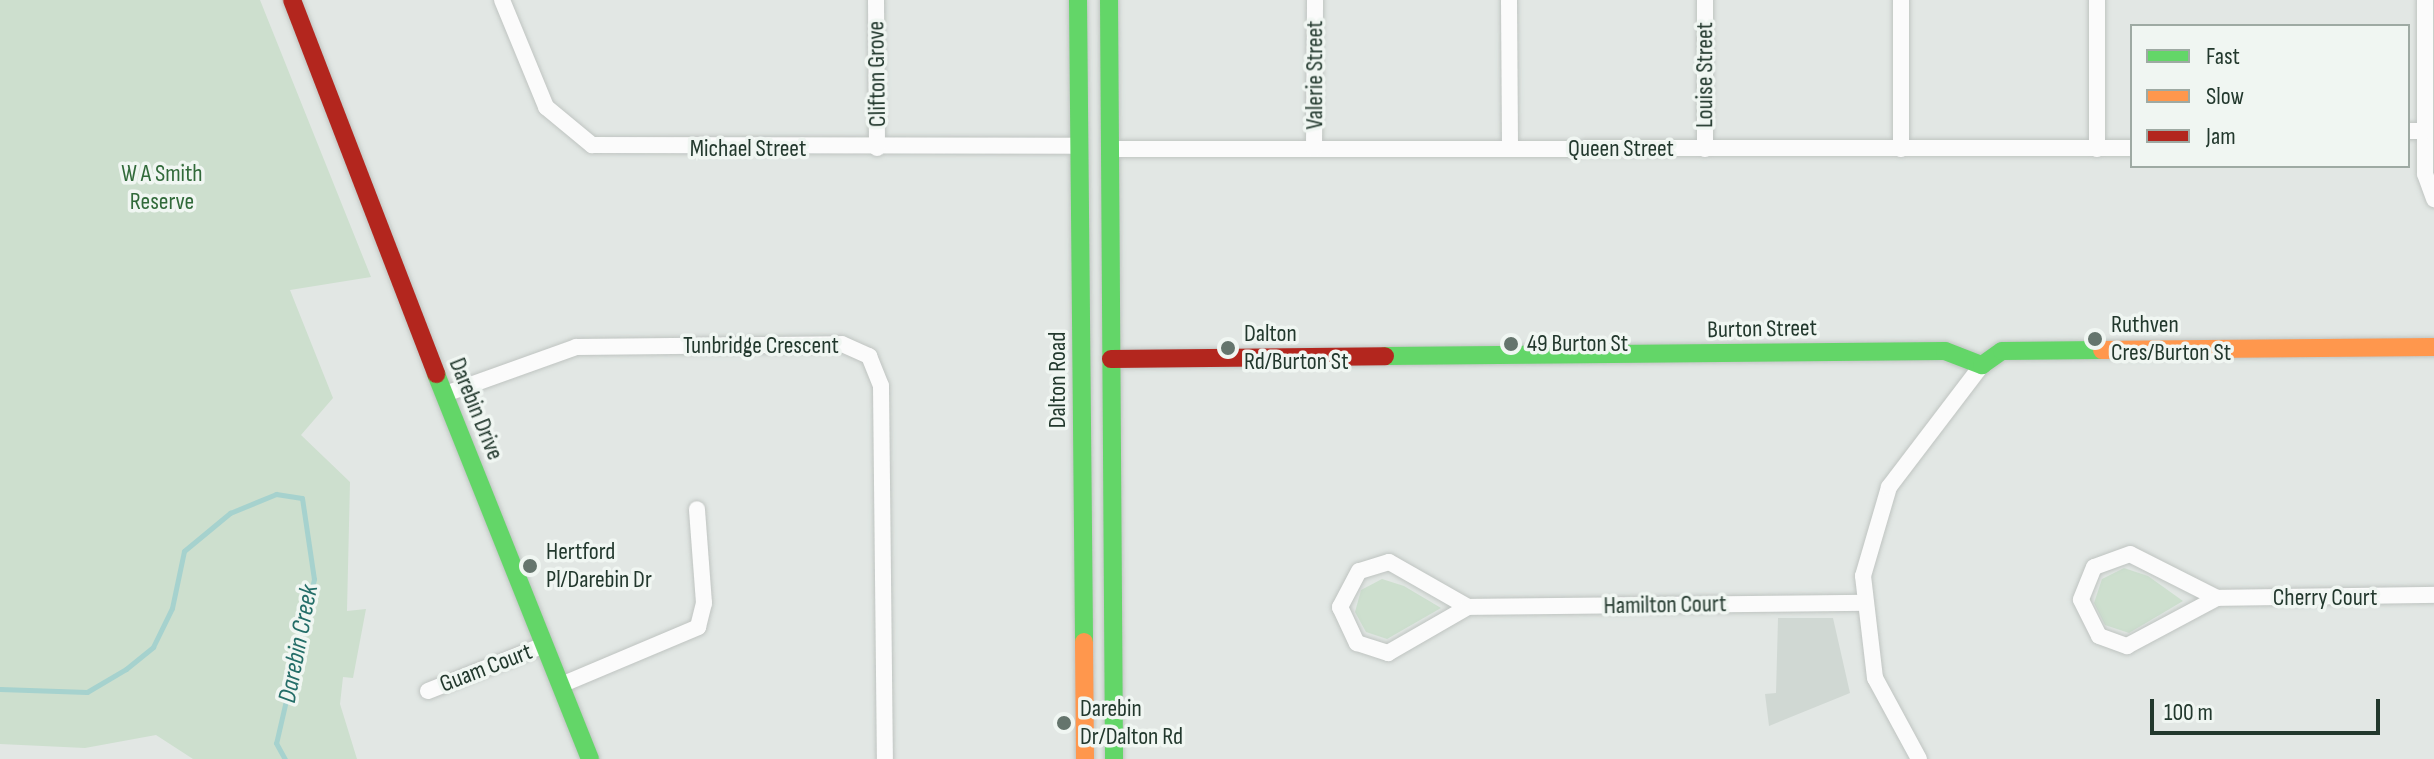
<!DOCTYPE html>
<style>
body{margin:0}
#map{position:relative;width:2434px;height:759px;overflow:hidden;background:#e2e7e4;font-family:"Sofia Sans Condensed",sans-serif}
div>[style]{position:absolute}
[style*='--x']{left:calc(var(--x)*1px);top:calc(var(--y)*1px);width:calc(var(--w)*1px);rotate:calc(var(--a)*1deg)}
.built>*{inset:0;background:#d0d8d3}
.green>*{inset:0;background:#cddfce}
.stream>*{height:5px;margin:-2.5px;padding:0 2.5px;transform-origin:2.5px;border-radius:2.5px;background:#a6d2ce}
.roads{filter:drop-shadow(0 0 2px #bfc4c1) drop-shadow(0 0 2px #bfc4c1)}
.street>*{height:16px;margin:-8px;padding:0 8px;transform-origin:8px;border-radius:8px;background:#fbfbfb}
.fast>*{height:18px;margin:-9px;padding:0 9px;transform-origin:9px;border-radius:9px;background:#63d668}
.slow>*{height:18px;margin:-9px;padding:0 9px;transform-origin:9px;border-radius:9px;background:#ff974d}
.jam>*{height:18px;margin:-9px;padding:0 9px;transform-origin:9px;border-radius:9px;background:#b3261e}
.dots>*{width:22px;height:22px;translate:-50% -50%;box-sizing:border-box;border:4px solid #f0f6f2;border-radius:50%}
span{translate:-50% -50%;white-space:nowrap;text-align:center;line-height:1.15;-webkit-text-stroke:7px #f0f6f2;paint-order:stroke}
.street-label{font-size:24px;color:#22382d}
.park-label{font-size:24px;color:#316a3a}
.poi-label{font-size:24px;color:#22382d}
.left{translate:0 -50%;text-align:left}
.water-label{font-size:26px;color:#236d68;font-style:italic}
.legend{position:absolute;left:2130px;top:24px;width:280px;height:144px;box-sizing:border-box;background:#f0f6f2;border:2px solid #9eaaa3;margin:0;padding:10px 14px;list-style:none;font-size:24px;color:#22382d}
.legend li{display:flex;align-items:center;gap:16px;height:40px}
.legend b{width:40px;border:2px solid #9eaaa3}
.scale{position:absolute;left:2150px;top:699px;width:230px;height:36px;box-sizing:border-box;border:4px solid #22382d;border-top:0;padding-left:10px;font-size:24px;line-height:28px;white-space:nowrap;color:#22382d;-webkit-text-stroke:6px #f0f6f2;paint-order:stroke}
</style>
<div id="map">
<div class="built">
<div style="clip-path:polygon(1778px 618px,1833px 618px,1850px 693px,1769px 726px,1765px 694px,1776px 693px)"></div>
</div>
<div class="green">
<div style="clip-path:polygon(0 0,260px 0,371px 277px,290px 290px,333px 398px,301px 435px,350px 482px,347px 611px,366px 609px,353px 678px,343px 677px,340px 704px,357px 759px,193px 759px,156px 735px,85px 748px,0 744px)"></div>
<div style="clip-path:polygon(2124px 568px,2148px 576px,2183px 601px,2129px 633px,2105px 625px,2094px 603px,2102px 579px)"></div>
<div style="clip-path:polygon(1382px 579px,1404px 586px,1441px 608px,1387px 639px,1366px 632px,1355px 612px,1361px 590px)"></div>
</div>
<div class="stream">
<div style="--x:0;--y:689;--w:87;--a:2"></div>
<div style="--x:87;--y:692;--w:45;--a:-30.5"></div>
<div style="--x:126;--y:669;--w:35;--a:-39"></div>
<div style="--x:153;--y:647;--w:43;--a:-64"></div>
<div style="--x:172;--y:608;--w:58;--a:-78.1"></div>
<div style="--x:184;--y:551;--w:60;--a:-39.6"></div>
<div style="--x:230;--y:513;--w:50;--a:-22.4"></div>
<div style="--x:276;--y:494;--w:26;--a:9"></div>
<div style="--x:302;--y:498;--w:82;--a:81.6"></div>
<div style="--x:314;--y:579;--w:168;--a:103"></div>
<div style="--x:276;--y:743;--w:18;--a:61"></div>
</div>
<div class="roads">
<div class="street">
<div style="--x:502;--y:0;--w:116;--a:67.6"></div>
<div style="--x:546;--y:107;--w:60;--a:39.6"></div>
<div style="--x:592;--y:145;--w:488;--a:0.1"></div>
<div style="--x:876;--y:0;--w:148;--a:89.6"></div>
<div style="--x:1509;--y:0;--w:149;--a:89.6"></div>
<div style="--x:2425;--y:0;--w:174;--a:90"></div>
<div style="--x:2425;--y:174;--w:27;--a:70"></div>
<div style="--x:2408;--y:131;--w:17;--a:0"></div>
<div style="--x:1110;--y:149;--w:1022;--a:-0.06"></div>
<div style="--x:1314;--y:149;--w:149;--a:-89.6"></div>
<div style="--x:1705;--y:149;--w:149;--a:-90"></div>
<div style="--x:1901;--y:149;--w:149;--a:-90"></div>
<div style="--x:2097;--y:149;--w:149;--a:-90"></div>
<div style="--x:445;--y:394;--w:139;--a:-19.7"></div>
<div style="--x:576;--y:347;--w:266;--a:-0.6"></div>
<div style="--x:842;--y:344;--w:30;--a:24"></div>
<div style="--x:869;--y:356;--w:32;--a:68"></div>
<div style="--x:881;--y:386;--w:373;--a:89.4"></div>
<div style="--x:2217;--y:598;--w:97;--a:-153.2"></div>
<div style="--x:2130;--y:554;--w:38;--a:160"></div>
<div style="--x:2094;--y:567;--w:35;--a:112"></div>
<div style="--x:2081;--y:600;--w:40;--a:63.4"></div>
<div style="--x:2099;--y:636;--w:30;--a:20"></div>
<div style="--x:2127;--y:646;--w:102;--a:-28.1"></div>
<div style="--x:2217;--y:598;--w:217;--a:-0.8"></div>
<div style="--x:1468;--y:607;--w:91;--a:-150.3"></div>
<div style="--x:1389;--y:562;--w:31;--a:163"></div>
<div style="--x:1359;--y:571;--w:41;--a:117.8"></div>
<div style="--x:1340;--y:607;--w:40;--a:65"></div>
<div style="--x:1357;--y:643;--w:33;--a:18"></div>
<div style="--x:1388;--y:653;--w:92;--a:-29.9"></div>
<div style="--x:1468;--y:607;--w:393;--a:-0.6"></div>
<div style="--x:561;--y:685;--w:149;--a:-22.9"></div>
<div style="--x:698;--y:627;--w:25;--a:-76"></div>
<div style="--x:704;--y:603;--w:94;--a:-94.3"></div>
<div style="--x:428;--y:691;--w:125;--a:-21.6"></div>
<div style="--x:1919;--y:759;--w:92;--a:-118.5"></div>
<div style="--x:1875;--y:678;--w:103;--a:-96.7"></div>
<div style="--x:1863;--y:576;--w:93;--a:-73.7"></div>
<div style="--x:1889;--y:487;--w:153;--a:-52.7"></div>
</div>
<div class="fast">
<div style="--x:1078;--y:0;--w:642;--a:89.46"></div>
<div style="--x:1109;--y:0;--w:759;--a:89.62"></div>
<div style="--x:1385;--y:356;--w:560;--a:-0.51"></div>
<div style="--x:1945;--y:351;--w:40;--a:21"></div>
<div style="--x:1982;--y:365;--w:24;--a:-35"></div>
<div style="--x:2002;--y:351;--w:100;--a:-0.6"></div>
<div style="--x:436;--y:374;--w:415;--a:68.2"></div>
</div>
<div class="slow">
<div style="--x:2102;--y:350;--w:332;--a:-0.5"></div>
<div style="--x:1084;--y:642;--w:117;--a:89.5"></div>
</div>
<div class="jam">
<div style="--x:292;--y:0;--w:401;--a:68.9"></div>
<div style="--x:1111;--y:359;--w:274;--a:-0.6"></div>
</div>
</div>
<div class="dots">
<div style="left:2095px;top:339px;background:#65756d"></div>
<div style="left:1511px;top:344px;background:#65756d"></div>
<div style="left:1228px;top:348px;background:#65756d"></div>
<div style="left:530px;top:566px;background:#65756d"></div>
<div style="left:1064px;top:723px;background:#65756d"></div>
</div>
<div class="street-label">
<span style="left:877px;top:74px;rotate:-91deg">Clifton Grove</span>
<span style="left:1315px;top:75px;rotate:-90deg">Valerie Street</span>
<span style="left:1705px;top:75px;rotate:-90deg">Louise Street</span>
<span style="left:748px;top:149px">Michael Street</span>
<span style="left:1621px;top:149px">Queen Street</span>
<span style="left:1762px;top:329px;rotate:-1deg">Burton Street</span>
<span style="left:761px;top:346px">Tunbridge Crescent</span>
<span style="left:1058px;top:380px;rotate:-90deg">Dalton Road</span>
<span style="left:476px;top:409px;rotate:68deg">Darebin Drive</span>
<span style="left:2325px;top:598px">Cherry Court</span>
<span style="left:1665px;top:605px;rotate:-1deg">Hamilton Court</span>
<span style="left:486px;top:668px;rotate:-21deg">Guam Court</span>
</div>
<div class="park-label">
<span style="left:162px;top:188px">W A Smith<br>Reserve</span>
</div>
<div class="poi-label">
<span class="left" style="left:2111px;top:339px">Ruthven<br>Cres/Burton St</span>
<span class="left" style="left:1244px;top:348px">Dalton<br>Rd/Burton St</span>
<span class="left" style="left:1527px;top:344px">49 Burton St</span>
<span class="left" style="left:546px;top:566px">Hertford<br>Pl/Darebin Dr</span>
<span class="left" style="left:1080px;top:723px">Darebin<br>Dr/Dalton Rd</span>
</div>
<div class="water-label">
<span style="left:299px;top:644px;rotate:-79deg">Darebin Creek</span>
</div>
<ul class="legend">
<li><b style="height:10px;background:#63d668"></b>Fast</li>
<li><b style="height:10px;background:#ff974d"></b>Slow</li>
<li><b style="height:10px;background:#b3261e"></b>Jam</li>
</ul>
<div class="scale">100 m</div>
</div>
